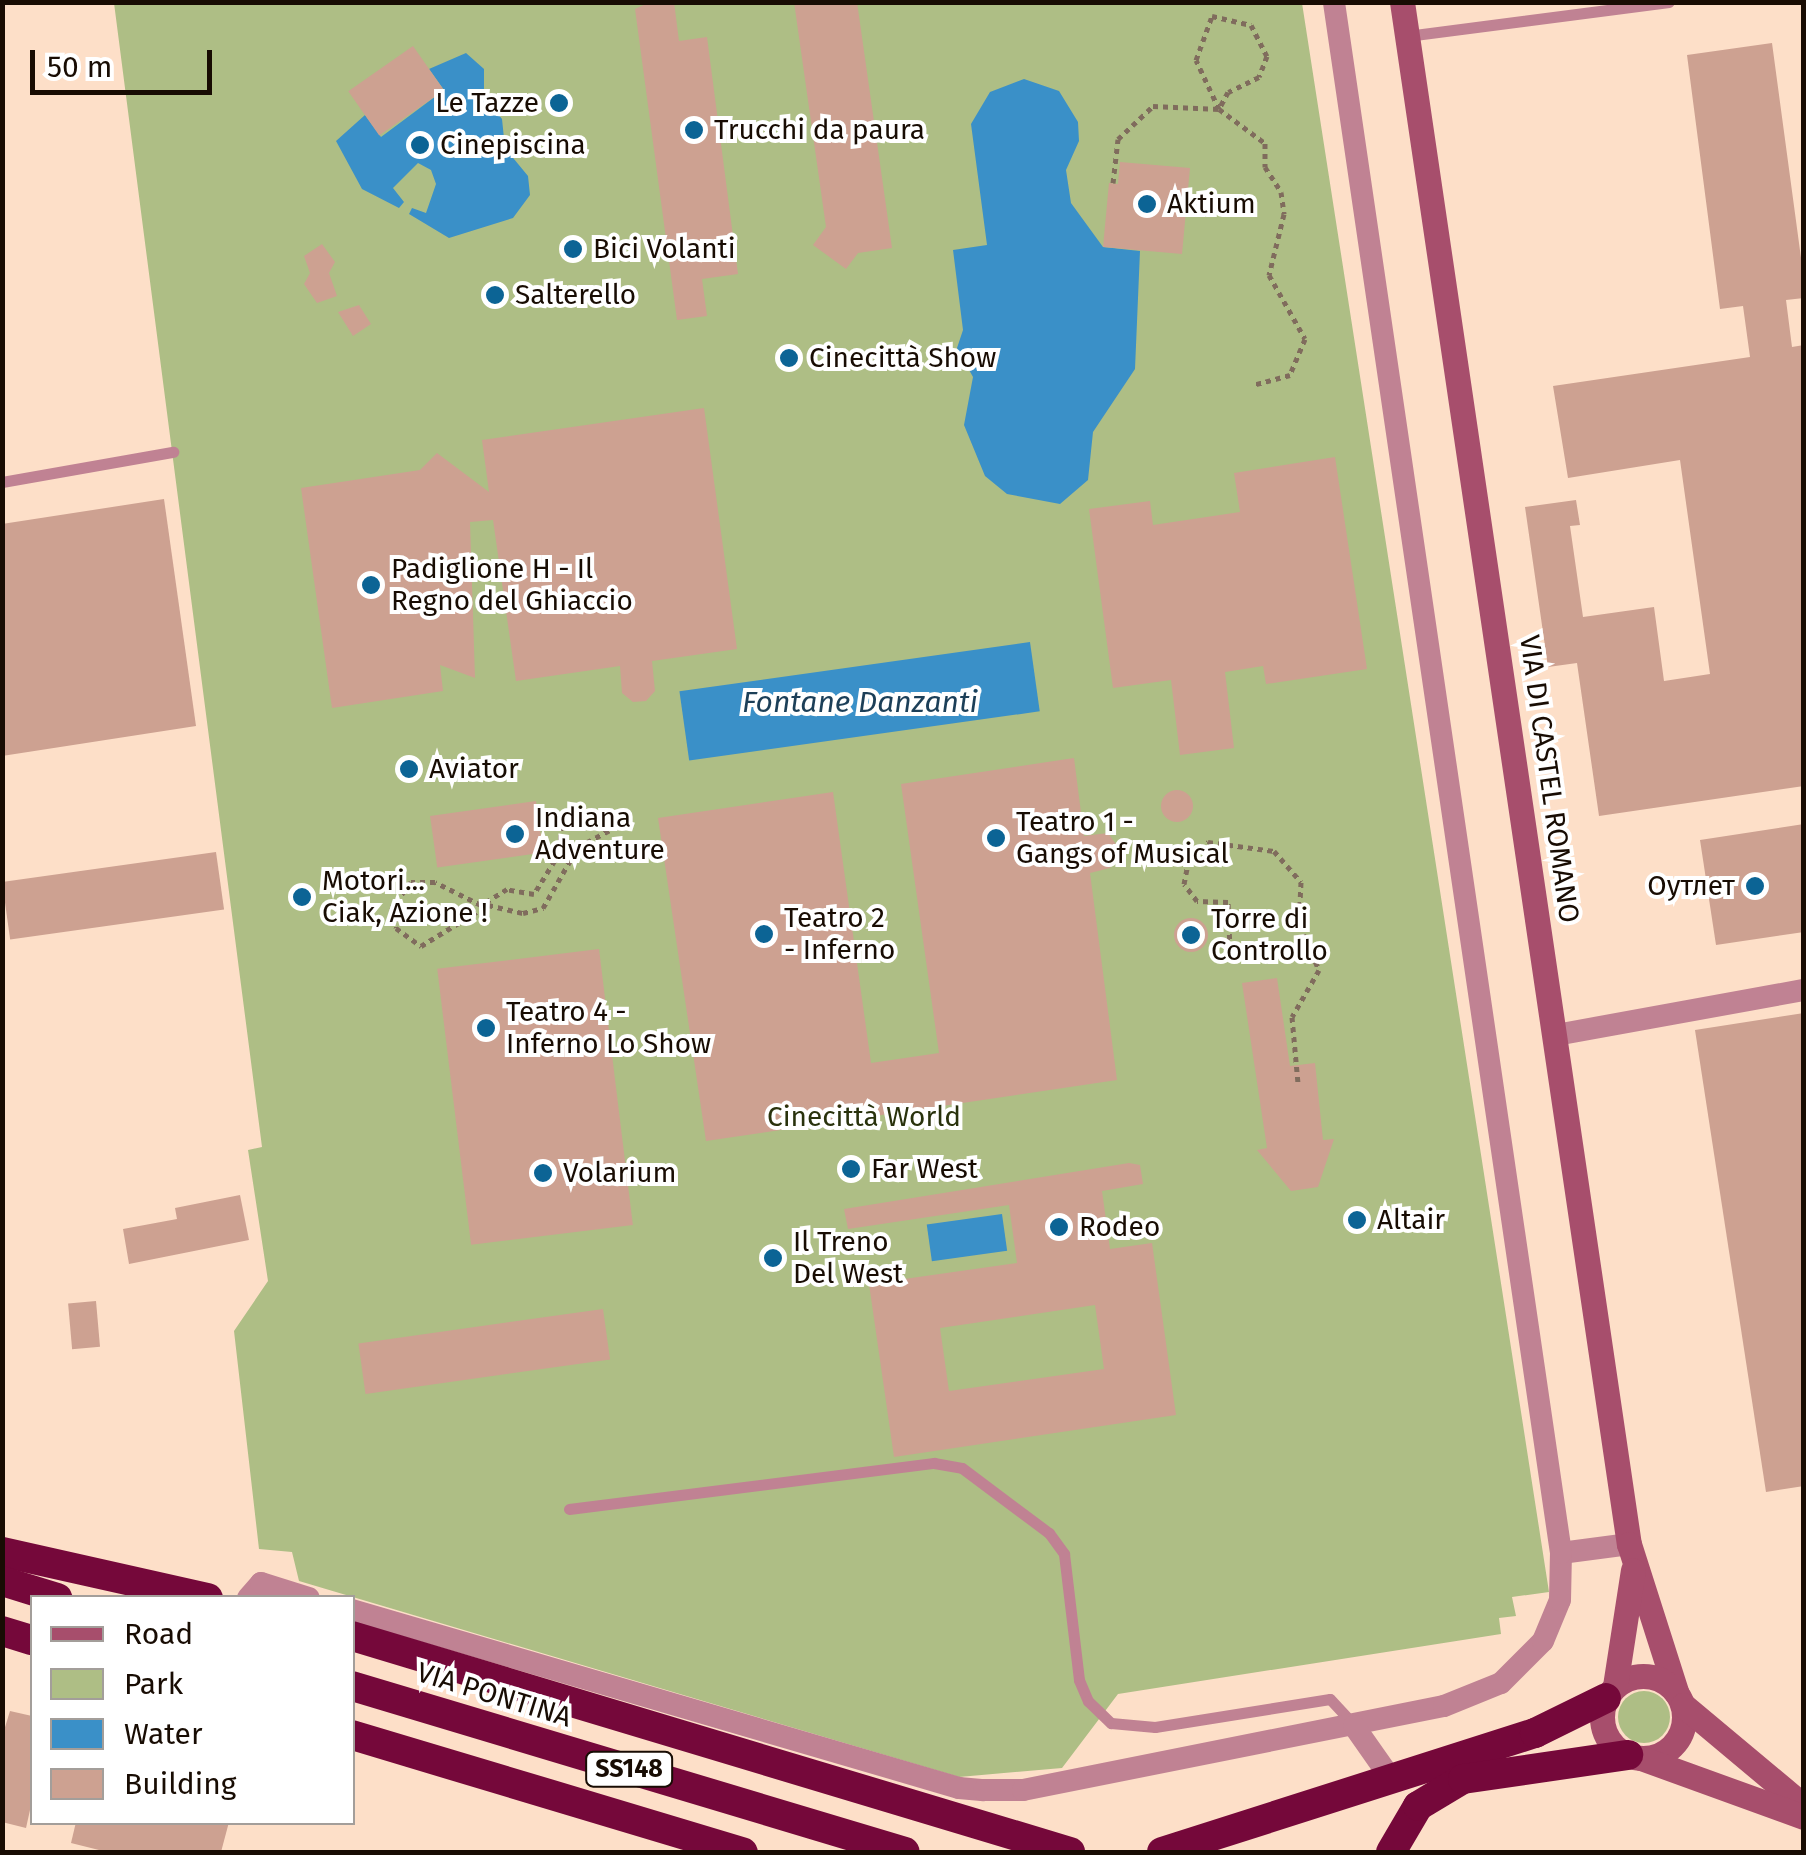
<!DOCTYPE html>
<meta charset="utf-8">
<style>
body{margin:0}
#map{position:relative;width:1806px;height:1855px;overflow:hidden;background:#fddfc8;font-family:"Fira Sans",sans-serif}
div>[style]{position:absolute}
[style*='--x']{left:calc(var(--x)*1px);top:calc(var(--y)*1px);width:calc(var(--w)*1px);rotate:calc(var(--a)*1deg)}
.green>*{inset:0;background:#aebe85}
.round{border-radius:50%}
.water>*{inset:0;background:#3a90c8;transform-origin:0 0}
.building>*{inset:0;background:#cda191;transform-origin:0 0}
.path>*{height:5px;margin-top:-2.5px;transform-origin:0;background:repeating-linear-gradient(90deg,#806c5d 0 5px,transparent 0 10px)}
.lane>*{height:11px;margin:-5.5px;padding:0 5.5px;transform-origin:5.5px;border-radius:5.5px;background:#c08293}
.street>*{height:22px;margin:-11px;padding:0 11px;transform-origin:11px;border-radius:11px;background:#c08293}
.secondary>*{height:25px;margin:-12.5px;padding:0 12.5px;transform-origin:12.5px;border-radius:12.5px;background:#a74e6c}
.secondary>.ring{margin:-12.5px;padding:0;box-sizing:content-box;background:none;border:25px solid #a74e6c;border-radius:50%}
.highway>*{height:30px;margin:-15px;padding:0 15px;transform-origin:15px;border-radius:15px;background:#75083a}
.dots>*{width:28px;height:28px;translate:-50% -50%;box-sizing:border-box;border:5px solid #fff;border-radius:50%}
span{translate:-50% -50%;white-space:nowrap;text-align:center;line-height:1.15;-webkit-text-stroke:8px #fff;paint-order:stroke}
.shield-label span{padding:2px 8px;background:#fff;border:2px solid;border-radius:8px;-webkit-text-stroke-width:0}
.shield-label{font-size:25px;color:#180c03;font-weight:700}
.poi-label{font-size:28px;color:#180c03}
.right{translate:-100% -50%;text-align:right}
.left{translate:0 -50%;text-align:left}
.street-label{font-size:28px;color:#180c03}
.park-label{font-size:28px;color:#29320c}
.water-label{font-size:30px;color:#1c3f58;font-style:italic}
.frame{position:absolute;inset:0;border:5px solid #180c03;pointer-events:none}
.legend{position:absolute;left:30px;top:1595px;width:325px;height:230px;box-sizing:border-box;background:#fff;border:2px solid #a39e9a;margin:0;padding:12px 18px;list-style:none;font-size:30px;color:#180c03}
.legend li{display:flex;align-items:center;gap:20px;height:50px}
.legend b{width:50px;border:2px solid #a39e9a}
.scale{position:absolute;left:30px;top:50px;width:182px;height:45px;box-sizing:border-box;border:5px solid #180c03;border-top:0;padding-left:12px;font-size:30px;line-height:35px;white-space:nowrap;color:#180c03;-webkit-text-stroke:8px #fff;paint-order:stroke}
</style>
<div id="map">
<div class="green">
<div style="clip-path:polygon(114px 3px,1302px 3px,1549px 1592px,1512px 1597px,1516px 1616px,1499px 1618px,1501px 1634px,1118px 1694px,1062px 1768px,959px 1777px,299px 1581px,292px 1552px,259px 1549px,234px 1331px,268px 1281px,248px 1150px,262px 1147px)"></div>
<div class="round" style="left:1618px;top:1691px;width:52px;height:52px"></div>
</div>
<div class="water">
<div style="clip-path:polygon(466px 53px,484px 69px,484px 96px,502px 119px,505px 148px,528px 176px,530px 195px,513px 218px,449px 238px,409px 214px,412px 208px,426px 213px,436px 184px,431px 170px,418px 163px,393px 188px,404px 202px,399px 208px,362px 189px,336px 141px,365px 115px,381px 137px,444px 90px,429px 69px)"></div>
<div style="clip-path:polygon(1024px 79px,1059px 91px,1078px 122px,1079px 141px,1066px 170px,1071px 203px,1103px 247px,1140px 251px,1135px 369px,1093px 432px,1088px 480px,1060px 504px,1007px 494px,985px 476px,964px 425px,973px 377px,957px 348px,963px 330px,953px 250px,987px 245px,971px 124px,990px 92px)"></div>
<div style="left:1030px;top:642px;width:70px;height:354px;rotate:82deg"></div>
<div style="left:1002px;top:1214px;width:37px;height:76px;rotate:82deg"></div>
</div>
<div class="building">
<div style="clip-path:polygon(650px 2px,674px 2px,679px 41px,707px 37px,738px 274px,702px 279px,707px 316px,677px 320px,635px 9px)"></div>
<div style="clip-path:polygon(794px 2px,857px 2px,892px 248px,858px 253px,846px 269px,813px 245px,826px 227px)"></div>
<div style="clip-path:polygon(1772px 43px,1804px 280px,1804px 298px,1786px 300px,1792px 347px,1804px 345px,1804px 786px,1599px 816px,1577px 663px,1548px 667px,1525px 507px,1576px 500px,1580px 525px,1570px 526px,1583px 617px,1654px 607px,1664px 681px,1710px 674px,1680px 460px,1568px 478px,1553px 386px,1750px 357px,1743px 306px,1720px 309px,1687px 55px)"></div>
<div style="left:413px;top:46px;width:54px;height:79px;rotate:55deg"></div>
<div style="clip-path:polygon(1120px 162px,1190px 168px,1182px 254px,1103px 247px,1109px 183px,1118px 184px)"></div>
<div style="clip-path:polygon(322px 244px,335px 262px,329px 273px,337px 296px,317px 303px,304px 284px,310px 273px,304px 256px)"></div>
<div style="clip-path:polygon(359px 305px,371px 324px,353px 336px,338px 312px)"></div>
<div style="clip-path:polygon(704px 408px,737px 649px,652px 661px,655px 691px,646px 701px,633px 702px,622px 693px,620px 666px,516px 681px,493px 520px,470px 522px,475px 678px,440px 665px,443px 691px,332px 708px,301px 488px,420px 470px,437px 453px,489px 492px,482px 440px)"></div>
<div style="clip-path:polygon(1335px 457px,1367px 669px,1266px 684px,1263px 666px,1225px 672px,1234px 748px,1180px 755px,1171px 680px,1113px 688px,1089px 509px,1150px 501px,1153px 525px,1240px 512px,1234px 473px)"></div>
<div style="clip-path:polygon(164px 499px,196px 726px,2px 756px,2px 524px)"></div>
<div style="clip-path:polygon(1074px 758px,1084px 836px,1108px 833px,1120px 850px,1110px 868px,1090px 873px,1117px 1080px,706px 1141px,658px 818px,833px 792px,871px 1063px,939px 1053px,901px 784px)"></div>
<div class="round" style="left:1161px;top:790px;width:32px;height:32px"></div>
<div style="left:536px;top:801px;width:52px;height:107px;rotate:82deg"></div>
<div style="clip-path:polygon(1804px 824px,1804px 932px,1716px 945px,1700px 840px)"></div>
<div style="left:216px;top:852px;width:58px;height:216px;rotate:82deg"></div>
<div class="round" style="left:1174px;top:918px;width:34px;height:34px"></div>
<div style="left:599px;top:949px;width:278px;height:163px;rotate:83deg"></div>
<div style="clip-path:polygon(1277px 978px,1290px 1066px,1315px 1063px,1323px 1140px,1334px 1139px,1318px 1187px,1291px 1191px,1257px 1150px,1267px 1148px,1242px 983px)"></div>
<div style="clip-path:polygon(1804px 1013px,1804px 1486px,1766px 1492px,1695px 1030px)"></div>
<div style="clip-path:polygon(evenodd,1129px 1163px,1140px 1165px,1143px 1184px,1102px 1191px,1110px 1249px,1152px 1243px,1176px 1415px,894px 1457px,869px 1284px,1017px 1263px,1009px 1205px,848px 1229px,844px 1209px,1129px 1163px,1095px 1305px,1104px 1369px,949px 1391px,940px 1328px,1095px 1305px)"></div>
<div style="clip-path:polygon(240px 1195px,249px 1240px,129px 1264px,123px 1229px,177px 1219px,175px 1208px)"></div>
<div style="left:96px;top:1301px;width:46px;height:28px;rotate:85deg"></div>
<div style="left:603px;top:1309px;width:51px;height:247px;rotate:82deg"></div>
<div style="clip-path:polygon(10px 1711px,32px 1716px,32px 1801px,26px 1828px,2px 1822px,2px 1737px)"></div>
<div style="clip-path:polygon(76px 1822px,229px 1822px,221px 1852px,107px 1852px,71px 1843px)"></div>
</div>
<div class="path">
<div style="--x:429;--y:4;--w:2;--a:-90"></div>
<div style="--x:1212;--y:16;--w:40;--a:13"></div>
<div style="--x:1251;--y:25;--w:35;--a:63"></div>
<div style="--x:1267;--y:56;--w:22;--a:111"></div>
<div style="--x:1259;--y:77;--w:34;--a:154"></div>
<div style="--x:1228;--y:92;--w:19;--a:118"></div>
<div style="--x:1219;--y:109;--w:54;--a:-115.1"></div>
<div style="--x:1196;--y:60;--w:47;--a:-70"></div>
<div style="--x:1113;--y:183;--w:44;--a:-83.5"></div>
<div style="--x:1118;--y:139;--w:48;--a:-43.3"></div>
<div style="--x:1153;--y:106;--w:66;--a:2.6"></div>
<div style="--x:1219;--y:109;--w:57;--a:36.5"></div>
<div style="--x:1265;--y:143;--w:24;--a:90"></div>
<div style="--x:1265;--y:167;--w:30;--a:57"></div>
<div style="--x:1281;--y:192;--w:22;--a:82"></div>
<div style="--x:1284;--y:214;--w:63;--a:103.8"></div>
<div style="--x:1269;--y:275;--w:73;--a:60.6"></div>
<div style="--x:1305;--y:339;--w:39;--a:113"></div>
<div style="--x:1290;--y:375;--w:39;--a:165"></div>
<div style="--x:551;--y:826;--w:10;--a:-6"></div>
<div style="--x:561;--y:825;--w:27;--a:92"></div>
<div style="--x:560;--y:852;--w:49;--a:121.8"></div>
<div style="--x:534;--y:894;--w:27;--a:-170"></div>
<div style="--x:507;--y:889;--w:31;--a:148"></div>
<div style="--x:481;--y:905;--w:51;--a:-153.4"></div>
<div style="--x:435;--y:882;--w:24;--a:180"></div>
<div style="--x:411;--y:882;--w:31;--a:127"></div>
<div style="--x:392;--y:907;--w:21;--a:79"></div>
<div style="--x:396;--y:928;--w:31;--a:36"></div>
<div style="--x:421;--y:946;--w:79;--a:-31.5"></div>
<div style="--x:488;--y:905;--w:36;--a:13"></div>
<div style="--x:523;--y:913;--w:21;--a:-14"></div>
<div style="--x:543;--y:908;--w:70;--a:-60.2"></div>
<div style="--x:578;--y:847;--w:40;--a:-28"></div>
<div style="--x:1230;--y:949;--w:47;--a:-92.4"></div>
<div style="--x:1228;--y:902;--w:31;--a:-178"></div>
<div style="--x:1197;--y:901;--w:21;--a:-127"></div>
<div style="--x:1184;--y:884;--w:32;--a:-79"></div>
<div style="--x:1190;--y:853;--w:21;--a:-31"></div>
<div style="--x:1208;--y:842;--w:67;--a:7.8"></div>
<div style="--x:1274;--y:851;--w:41;--a:48.9"></div>
<div style="--x:1301;--y:882;--w:43;--a:92.7"></div>
<div style="--x:1299;--y:925;--w:49;--a:66"></div>
<div style="--x:1319;--y:970;--w:54;--a:119.9"></div>
<div style="--x:1292;--y:1017;--w:66;--a:84.8"></div>
</div>
<div class="lane">
<div style="--x:1407;--y:36;--w:264;--a:-7.4"></div>
<div style="--x:2;--y:482;--w:174;--a:-10"></div>
<div style="--x:569;--y:1509;--w:368;--a:-7.2"></div>
<div style="--x:934;--y:1463;--w:28;--a:10"></div>
<div style="--x:962;--y:1468;--w:109;--a:36.8"></div>
<div style="--x:1049;--y:1533;--w:26;--a:54"></div>
<div style="--x:1064;--y:1554;--w:127;--a:83.2"></div>
<div style="--x:1079;--y:1680;--w:23;--a:67"></div>
<div style="--x:1088;--y:1701;--w:32;--a:44"></div>
<div style="--x:1111;--y:1723;--w:44;--a:5.2"></div>
<div style="--x:1155;--y:1727;--w:177;--a:-9.1"></div>
<div style="--x:1330;--y:1699;--w:33;--a:47"></div>
</div>
<div class="street">
<div style="--x:1556;--y:1035;--w:252;--a:-10.3"></div>
<div style="--x:1561;--y:1553;--w:69;--a:-7.5"></div>
<div style="--x:248;--y:1598;--w:20;--a:-49"></div>
<div style="--x:261;--y:1583;--w:50;--a:17.4"></div>
<div style="--x:352;--y:1610;--w:633;--a:16.34"></div>
<div style="--x:959;--y:1788;--w:25;--a:5"></div>
<div style="--x:984;--y:1790;--w:39;--a:0"></div>
<div style="--x:1023;--y:1790;--w:429;--a:-11.3"></div>
<div style="--x:1444;--y:1706;--w:61;--a:-22"></div>
<div style="--x:1501;--y:1683;--w:59;--a:-45"></div>
<div style="--x:1543;--y:1641;--w:44;--a:-67.5"></div>
<div style="--x:1560;--y:1600;--w:47;--a:-88.8"></div>
<div style="--x:1561;--y:1553;--w:1568;--a:-98.33"></div>
<div style="--x:1354;--y:1726;--w:66;--a:54.9"></div>
</div>
<div class="secondary">
<div style="--x:1402;--y:2;--w:1559;--a:81.63"></div>
<div style="--x:1629;--y:1544;--w:157;--a:72.3"></div>
<div class="ring" style="left:1602px;top:1676px;width:57px;height:57px"></div>
<div style="--x:1615;--y:1686;--w:117;--a:-81.2"></div>
<div style="--x:1683;--y:1705;--w:158;--a:39.9"></div>
<div style="--x:1641;--y:1758;--w:173;--a:19.9"></div>
</div>
<div class="highway">
<div style="--x:2;--y:1552;--w:211;--a:12.6"></div>
<div style="--x:2;--y:1581;--w:58;--a:17.2"></div>
<div style="--x:2;--y:1631;--w:31;--a:17"></div>
<div style="--x:352;--y:1636;--w:750;--a:16.74"></div>
<div style="--x:352;--y:1686;--w:577;--a:16.71"></div>
<div style="--x:352;--y:1735;--w:408;--a:16.7"></div>
<div style="--x:1162;--y:1852;--w:392;--a:-17.7"></div>
<div style="--x:1535;--y:1733;--w:79;--a:-26.2"></div>
<div style="--x:1391;--y:1852;--w:53;--a:-59.6"></div>
<div style="--x:1418;--y:1806;--w:52;--a:-31"></div>
<div style="--x:1463;--y:1779;--w:167;--a:-8.3"></div>
</div>
<div class="dots">
<div style="left:559px;top:103px;background:#0c6495"></div>
<div style="left:694px;top:130px;background:#0c6495"></div>
<div style="left:420px;top:145px;background:#0c6495"></div>
<div style="left:1147px;top:204px;background:#0c6495"></div>
<div style="left:573px;top:249px;background:#0c6495"></div>
<div style="left:495px;top:295px;background:#0c6495"></div>
<div style="left:789px;top:358px;background:#0c6495"></div>
<div style="left:371px;top:585px;background:#0c6495"></div>
<div style="left:409px;top:769px;background:#0c6495"></div>
<div style="left:515px;top:834px;background:#0c6495"></div>
<div style="left:996px;top:838px;background:#0c6495"></div>
<div style="left:1755px;top:886px;background:#0c6495"></div>
<div style="left:302px;top:897px;background:#0c6495"></div>
<div style="left:764px;top:934px;background:#0c6495"></div>
<div style="left:1191px;top:935px;background:#0c6495"></div>
<div style="left:486px;top:1028px;background:#0c6495"></div>
<div style="left:851px;top:1169px;background:#0c6495"></div>
<div style="left:543px;top:1173px;background:#0c6495"></div>
<div style="left:1357px;top:1220px;background:#0c6495"></div>
<div style="left:1059px;top:1227px;background:#0c6495"></div>
<div style="left:773px;top:1258px;background:#0c6495"></div>
</div>
<div class="shield-label">
<span style="left:629px;top:1769px">SS148</span>
</div>
<div class="poi-label">
<span class="right" style="left:539px;top:103px">Le Tazze</span>
<span class="left" style="left:714px;top:130px">Trucchi da paura</span>
<span class="left" style="left:440px;top:145px">Cinepiscina</span>
<span class="left" style="left:1167px;top:204px">Aktium</span>
<span class="left" style="left:593px;top:249px">Bici Volanti</span>
<span class="left" style="left:515px;top:295px">Salterello</span>
<span class="left" style="left:809px;top:358px">Cinecittà Show</span>
<span class="left" style="left:391px;top:585px">Padiglione H - Il<br>Regno del Ghiaccio</span>
<span class="left" style="left:429px;top:769px">Aviator</span>
<span class="left" style="left:535px;top:834px">Indiana<br>Adventure</span>
<span class="left" style="left:1016px;top:838px">Teatro 1 -<br>Gangs of Musical</span>
<span class="left" style="left:322px;top:897px">Motori...<br>Ciak, Azione !</span>
<span class="right" style="left:1735px;top:886px">Оутлет</span>
<span class="left" style="left:784px;top:934px">Teatro 2<br>- Inferno</span>
<span class="left" style="left:1211px;top:935px">Torre di<br>Controllo</span>
<span class="left" style="left:506px;top:1028px">Teatro 4 -<br>Inferno Lo Show</span>
<span class="left" style="left:871px;top:1169px">Far West</span>
<span class="left" style="left:563px;top:1173px">Volarium</span>
<span class="left" style="left:1377px;top:1220px">Altair</span>
<span class="left" style="left:1079px;top:1227px">Rodeo</span>
<span class="left" style="left:793px;top:1258px">Il Treno<br>Del West</span>
</div>
<div class="street-label">
<span style="left:1549px;top:779px;rotate:82deg">VIA DI CASTEL ROMANO</span>
<span style="left:494px;top:1695px;rotate:17deg">VIA PONTINA</span>
</div>
<div class="park-label">
<span style="left:864px;top:1117px">Cinecittà World</span>
</div>
<div class="water-label">
<span style="left:860px;top:702px">Fontane Danzanti</span>
</div>
<div class="frame"></div>
<ul class="legend">
<li><b style="height:12px;background:#a74e6c"></b>Road</li>
<li><b style="height:28px;background:#aebe85"></b>Park</li>
<li><b style="height:28px;background:#3a90c8"></b>Water</li>
<li><b style="height:28px;background:#cda191"></b>Building</li>
</ul>
<div class="scale">50 m</div>
</div>
